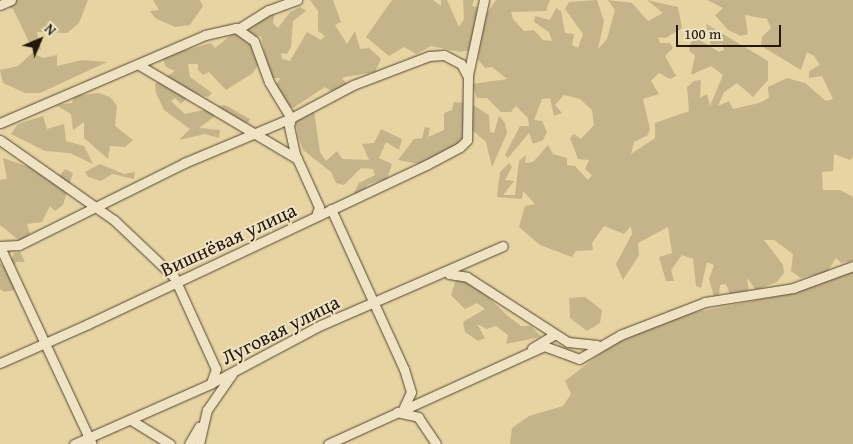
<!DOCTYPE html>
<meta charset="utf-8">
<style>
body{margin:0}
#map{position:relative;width:853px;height:444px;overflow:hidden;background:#e6d4a2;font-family:"Gentium Book Plus",serif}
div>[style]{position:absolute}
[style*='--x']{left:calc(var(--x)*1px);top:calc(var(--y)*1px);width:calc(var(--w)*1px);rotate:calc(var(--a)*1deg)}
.green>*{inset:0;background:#c5b489}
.roads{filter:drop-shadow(0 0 1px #554633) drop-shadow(0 0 1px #554633)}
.minor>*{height:9px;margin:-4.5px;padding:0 4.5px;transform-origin:4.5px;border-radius:4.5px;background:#efe3c3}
span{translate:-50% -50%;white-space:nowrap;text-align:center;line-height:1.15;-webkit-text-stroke:4px #efe3c3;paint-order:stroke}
.street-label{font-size:20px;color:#25170e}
.north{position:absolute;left:15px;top:15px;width:50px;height:50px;-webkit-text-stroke:4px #efe3c3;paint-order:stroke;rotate:45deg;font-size:14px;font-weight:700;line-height:20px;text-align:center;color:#25170e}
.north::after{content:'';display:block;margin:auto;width:18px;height:22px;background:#25170e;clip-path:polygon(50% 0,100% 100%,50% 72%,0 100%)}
.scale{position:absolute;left:676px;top:25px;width:105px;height:22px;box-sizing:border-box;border:2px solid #25170e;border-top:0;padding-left:6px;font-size:15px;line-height:18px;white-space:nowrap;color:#25170e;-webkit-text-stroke:4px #efe3c3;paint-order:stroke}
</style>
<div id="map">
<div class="green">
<div style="clip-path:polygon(10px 0,88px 0,79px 23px,67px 33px,37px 32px,41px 50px,32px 48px,13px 9px,6px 5px)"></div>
<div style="clip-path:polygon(153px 0,200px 0,203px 6px,190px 25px,175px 27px,155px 18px,150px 11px,159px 10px)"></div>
<div style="clip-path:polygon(310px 0,333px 0,341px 22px,335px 25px,347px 44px,355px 31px,360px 49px,369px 48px,381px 59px,375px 72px,345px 77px,342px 79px,349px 85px,332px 92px,325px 87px,293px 108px,284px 104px,278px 94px,276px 84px,281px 78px,270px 78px,261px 36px,253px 37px,247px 30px,250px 23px,275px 10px,273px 23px,278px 28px,290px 12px,300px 7px,306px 11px,293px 21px,291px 47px,287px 54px,281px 53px,282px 59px,290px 61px,307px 32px,321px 40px,325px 36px,318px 31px,318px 11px)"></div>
<div style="clip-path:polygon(392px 0,433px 0,441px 6px,441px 0,447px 0,459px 27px,464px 19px,463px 0,474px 0,472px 6px,480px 8px,472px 50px,460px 52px,431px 46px,416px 54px,404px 47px,389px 56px,366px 37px)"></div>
<div style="clip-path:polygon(496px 0,550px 0,546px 11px,511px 12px,513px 19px,524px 31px,534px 30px,543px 40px,552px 41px,549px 32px,534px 22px,535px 16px,550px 20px,556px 8px,561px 11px,565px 33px,574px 34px,572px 45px,578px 48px,583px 34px,565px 9px,569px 2px,597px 0,604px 21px,598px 49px,607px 39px,615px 10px,608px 0,632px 3px,648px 21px,663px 13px,647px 0,678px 7px,682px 28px,666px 38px,658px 37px,660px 43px,670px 43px,673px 48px,665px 56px,676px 76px,670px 79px,659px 73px,651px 81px,659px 94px,643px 99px,650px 129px,648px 135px,634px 142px,631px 154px,655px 138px,655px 123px,689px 111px,687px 87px,694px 81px,701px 80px,700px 98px,707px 94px,710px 106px,723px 75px,711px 66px,691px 75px,695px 55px,689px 51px,691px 42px,698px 39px,719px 52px,724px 50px,722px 44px,711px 45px,706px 24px,768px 61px,768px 80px,753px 97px,737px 83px,724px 92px,718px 106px,729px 101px,733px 109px,759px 103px,769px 98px,768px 87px,787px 78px,805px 83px,826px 101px,833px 99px,822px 76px,809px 78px,809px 71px,820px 65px,814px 56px,807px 52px,801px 70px,761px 46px,762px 37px,771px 28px,767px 19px,745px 15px,748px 34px,741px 36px,728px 30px,715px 15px,723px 8px,707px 0,853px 0,853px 157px,850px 160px,834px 154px,833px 171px,822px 172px,823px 190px,840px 190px,853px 197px,853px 261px,841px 263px,836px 258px,827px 272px,801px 278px,791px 271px,793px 254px,774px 240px,764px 240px,783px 265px,784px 273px,777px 282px,756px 290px,747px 278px,749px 293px,730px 294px,726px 284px,720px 285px,719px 294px,714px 297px,709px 279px,714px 265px,707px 262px,701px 288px,696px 286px,693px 259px,682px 255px,671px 270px,674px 281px,666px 281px,659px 257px,672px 253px,668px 227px,638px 243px,639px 255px,623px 280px,616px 264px,632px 234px,631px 226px,624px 234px,604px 226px,592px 243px,593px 250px,576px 251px,572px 257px,540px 245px,519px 227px,525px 206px,535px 204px,523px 191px,522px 199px,497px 197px,500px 172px,509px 163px,512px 167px,505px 180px,514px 181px,503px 195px,515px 195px,519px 161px,526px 155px,525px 163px,533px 162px,548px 145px,553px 154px,567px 158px,567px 165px,575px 166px,588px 180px,592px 175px,585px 169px,589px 160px,578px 159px,570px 138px,574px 134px,581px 139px,594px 125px,592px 110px,580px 99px,564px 95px,555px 105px,562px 113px,554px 116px,550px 98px,542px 99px,534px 120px,542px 121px,547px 132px,543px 140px,533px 144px,529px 133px,508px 158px,505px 155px,520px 126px,529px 126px,528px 118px,516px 106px,511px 112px,501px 112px,487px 98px,477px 98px,472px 84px,507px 79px,492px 67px,485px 68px,478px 59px,485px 16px)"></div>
<div style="clip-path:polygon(237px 30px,252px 43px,259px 63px,253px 73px,226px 90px,209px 72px,203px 75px,198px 70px,198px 64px,188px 64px,190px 77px,212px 93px,208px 97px,192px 93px,181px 104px,175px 98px,171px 101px,185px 114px,225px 105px,250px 119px,248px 123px,219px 113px,199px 128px,220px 130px,219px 138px,205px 134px,179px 140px,190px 129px,164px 110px,156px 93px,155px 84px,175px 71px,166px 67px,162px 57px,211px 43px,215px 48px)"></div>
<div style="clip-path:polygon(32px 53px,43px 58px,57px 55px,57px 66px,82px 60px,107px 62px,40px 93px,25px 93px,3px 83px,0 70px,18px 66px)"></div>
<div style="clip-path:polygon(98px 93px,110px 97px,117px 106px,115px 126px,133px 140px,125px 147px,110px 146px,108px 159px,84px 138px,84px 122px,73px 130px,71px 114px,56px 105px,72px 103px,74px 96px)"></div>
<div style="clip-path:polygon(454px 102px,465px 103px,465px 140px,420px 164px,398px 160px,414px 139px,422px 138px,425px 127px,430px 128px,428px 137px,444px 130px,444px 113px,452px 110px)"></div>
<div style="clip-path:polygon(473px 105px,489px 115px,490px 132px,494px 133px,499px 116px,505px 123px,507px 133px,492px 167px,486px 142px,472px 130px)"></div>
<div style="clip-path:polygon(314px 111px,320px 152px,326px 161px,337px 151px,342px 159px,369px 160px,362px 144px,374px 143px,381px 129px,402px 139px,399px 150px,386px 142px,379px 158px,392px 164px,387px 179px,369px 184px,359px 195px,354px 193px,359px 183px,375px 175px,373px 169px,361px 168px,344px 185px,336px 183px,331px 172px,303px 150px,298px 136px,296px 123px,301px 115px)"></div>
<div style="clip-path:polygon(43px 116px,47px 129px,64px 124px,66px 141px,84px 146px,93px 164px,70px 153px,45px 151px,11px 134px,18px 124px)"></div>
<div style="clip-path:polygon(3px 158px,49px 174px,60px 175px,65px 169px,73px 173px,63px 205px,55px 211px,50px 206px,42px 222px,27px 224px,30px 234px,20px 241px,0 225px,0 180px,7px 179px)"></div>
<div style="clip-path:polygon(100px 164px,124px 174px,135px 172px,134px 179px,112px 174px,101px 181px,88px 177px,85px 172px)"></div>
<div style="clip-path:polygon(20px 252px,25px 262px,16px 262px,12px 270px,19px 289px,4px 292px,0 289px,0 263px,8px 269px,14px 253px)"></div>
<div style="clip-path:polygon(853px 270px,853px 444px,510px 444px,512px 428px,529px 416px,563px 406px,571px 394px,565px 381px,607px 348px,676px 316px,794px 293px)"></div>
<div style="clip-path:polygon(464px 274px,508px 316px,521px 326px,531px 326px,541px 337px,506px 344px,508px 335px,496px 326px,487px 329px,477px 324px,485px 338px,478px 341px,465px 332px,463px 322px,485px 309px,477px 303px,465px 309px,451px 295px,455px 282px)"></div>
<div style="clip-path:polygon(585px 297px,602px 310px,600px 323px,587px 331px,570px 318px,569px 298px)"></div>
</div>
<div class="roads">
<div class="minor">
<div style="--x:0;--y:5;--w:12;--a:-24"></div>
<div style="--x:238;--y:29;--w:36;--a:-32"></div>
<div style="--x:269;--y:10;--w:30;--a:-20"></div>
<div style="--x:139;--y:65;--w:184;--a:30.7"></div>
<div style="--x:468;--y:75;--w:77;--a:-78"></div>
<div style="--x:0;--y:123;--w:223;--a:-23.2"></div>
<div style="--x:205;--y:35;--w:32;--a:-13"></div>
<div style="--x:236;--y:28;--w:22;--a:36"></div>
<div style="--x:254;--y:41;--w:44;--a:69.9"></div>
<div style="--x:269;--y:82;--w:42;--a:58.6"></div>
<div style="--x:0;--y:140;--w:139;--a:35.1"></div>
<div style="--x:114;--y:220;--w:83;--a:43.5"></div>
<div style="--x:174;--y:277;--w:101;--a:65.5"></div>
<div style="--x:216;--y:369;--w:15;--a:110"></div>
<div style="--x:331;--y:209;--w:176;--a:65.5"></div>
<div style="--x:404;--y:369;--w:24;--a:73"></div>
<div style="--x:411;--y:392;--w:17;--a:115"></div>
<div style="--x:0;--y:246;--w:19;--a:-3"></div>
<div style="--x:19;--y:245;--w:184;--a:-26.4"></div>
<div style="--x:184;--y:163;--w:116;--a:-22.8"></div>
<div style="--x:0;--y:247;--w:217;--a:65"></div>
<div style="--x:449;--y:274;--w:18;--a:9"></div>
<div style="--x:467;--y:277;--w:120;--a:32.8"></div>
<div style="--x:568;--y:342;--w:29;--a:6"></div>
<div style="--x:532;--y:348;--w:26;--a:-31"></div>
<div style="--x:0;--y:363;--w:96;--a:-23.9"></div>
<div style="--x:88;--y:324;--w:374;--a:-25.2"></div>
<div style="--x:426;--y:165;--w:38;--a:-28"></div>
<div style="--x:460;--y:147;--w:10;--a:-45"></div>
<div style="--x:467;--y:140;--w:63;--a:-89.1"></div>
<div style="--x:468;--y:77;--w:15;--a:-118"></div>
<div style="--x:461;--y:64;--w:19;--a:-152"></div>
<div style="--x:444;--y:55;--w:15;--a:176"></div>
<div style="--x:429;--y:56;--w:81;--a:159.1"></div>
<div style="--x:353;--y:85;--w:70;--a:152"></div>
<div style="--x:291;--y:118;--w:8;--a:104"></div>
<div style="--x:289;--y:126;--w:29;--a:78"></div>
<div style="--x:295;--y:154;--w:58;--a:65.6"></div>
<div style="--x:319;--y:207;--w:9;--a:108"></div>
<div style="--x:397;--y:412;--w:22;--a:13"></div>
<div style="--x:418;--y:417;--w:32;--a:56"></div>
<div style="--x:131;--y:420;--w:46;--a:31.6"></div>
<div style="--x:74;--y:444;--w:149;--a:-23.8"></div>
<div style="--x:210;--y:384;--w:126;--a:-28"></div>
<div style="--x:321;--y:325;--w:198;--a:-23.5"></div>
<div style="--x:189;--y:444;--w:20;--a:-60"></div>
<div style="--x:199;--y:444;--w:35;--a:-77"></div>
<div style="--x:207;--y:410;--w:44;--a:-55.2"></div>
<div style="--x:328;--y:444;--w:237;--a:-24.4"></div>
<div style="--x:544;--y:346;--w:37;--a:20"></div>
<div style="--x:579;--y:359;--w:48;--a:-30.3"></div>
<div style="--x:620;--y:335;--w:91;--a:-21.2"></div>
<div style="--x:705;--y:302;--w:89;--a:-9"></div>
<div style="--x:793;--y:288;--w:64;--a:-20.1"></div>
</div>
</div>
<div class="street-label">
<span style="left:228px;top:239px;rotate:-25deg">Вишнёвая улица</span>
<span style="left:280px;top:329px;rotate:-27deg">Луговая улица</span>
</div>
<div class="north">N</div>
<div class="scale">100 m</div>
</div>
